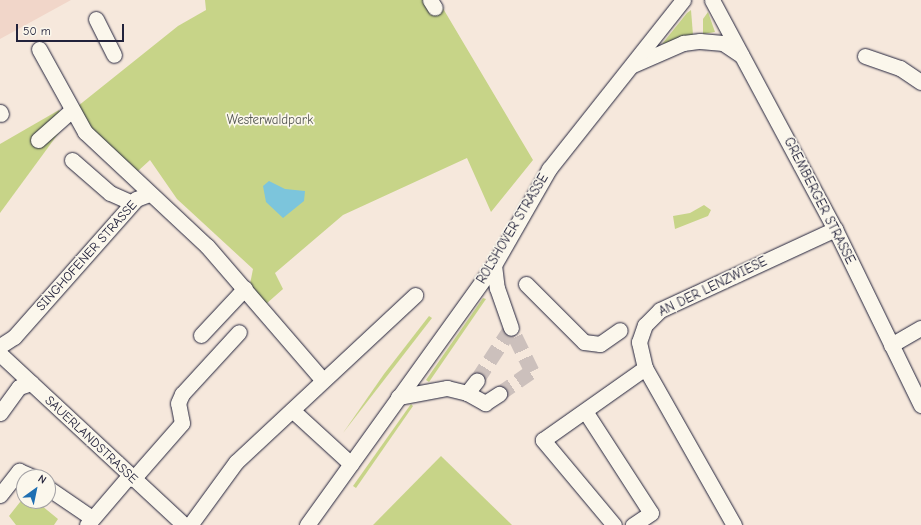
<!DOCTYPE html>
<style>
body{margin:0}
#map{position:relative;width:921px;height:525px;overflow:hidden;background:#f6e8dc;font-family:"Comic Neue",sans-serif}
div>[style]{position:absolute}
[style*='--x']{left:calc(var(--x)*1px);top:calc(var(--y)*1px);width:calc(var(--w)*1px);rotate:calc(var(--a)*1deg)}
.built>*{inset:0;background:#f1d6c9}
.green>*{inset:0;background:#c7d488}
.water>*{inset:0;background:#7cc5dc}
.minor-tunnel>*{height:15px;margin-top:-7.5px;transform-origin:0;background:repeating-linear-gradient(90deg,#ccc0bc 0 15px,transparent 0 23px)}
.roads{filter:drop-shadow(0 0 1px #22223b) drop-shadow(0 0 1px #22223b)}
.minor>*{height:15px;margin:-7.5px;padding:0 7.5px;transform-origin:7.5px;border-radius:7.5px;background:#fbf7ec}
span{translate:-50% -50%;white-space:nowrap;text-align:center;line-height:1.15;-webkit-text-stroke:3.5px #fbf7ec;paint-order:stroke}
.park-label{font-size:13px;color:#545752}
.street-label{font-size:13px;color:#22223b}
.north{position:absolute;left:16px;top:469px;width:40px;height:40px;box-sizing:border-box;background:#fbf7ec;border:1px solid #a4a2a5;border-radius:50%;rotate:33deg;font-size:11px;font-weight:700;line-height:16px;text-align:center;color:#22223b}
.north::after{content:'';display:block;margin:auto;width:14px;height:18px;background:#1f6fb2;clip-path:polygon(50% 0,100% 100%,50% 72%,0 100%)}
.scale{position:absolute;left:16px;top:24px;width:108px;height:18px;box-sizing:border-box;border:2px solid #22223b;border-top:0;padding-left:5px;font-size:12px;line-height:14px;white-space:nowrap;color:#22223b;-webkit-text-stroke:3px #fbf7ec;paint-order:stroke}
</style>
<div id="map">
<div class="built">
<div style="clip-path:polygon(0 0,71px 0,0 39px)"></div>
</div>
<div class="green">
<div style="clip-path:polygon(205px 0,438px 0,533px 160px,491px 212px,467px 158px,343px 215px,275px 273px,283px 289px,266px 304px,250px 284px,253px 269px,177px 199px,150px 160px,138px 171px,92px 130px,78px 106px,178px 26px,206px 10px)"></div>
<div style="clip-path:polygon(691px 10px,693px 35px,662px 44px,687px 13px)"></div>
<div style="clip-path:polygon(708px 12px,715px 32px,703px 34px,703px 19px)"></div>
<div style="clip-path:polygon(59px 110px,66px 123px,0 213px,0 144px)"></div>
<div style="clip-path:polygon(704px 205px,711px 210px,708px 216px,675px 229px,673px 216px,690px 213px)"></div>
<div style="clip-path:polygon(483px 298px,486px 299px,429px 382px,426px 380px)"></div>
<div style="clip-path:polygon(429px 316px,432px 318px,343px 433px,384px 374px)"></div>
<div style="clip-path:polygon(411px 404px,413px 406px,356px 488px,353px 486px)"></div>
<div style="clip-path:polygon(441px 456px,512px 525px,373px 525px)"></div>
<div style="clip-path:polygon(24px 497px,24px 501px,36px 501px,58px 519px,54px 525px,16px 525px,9px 516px)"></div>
</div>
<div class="water">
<div style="clip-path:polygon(269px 181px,285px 189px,305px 191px,304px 201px,283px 218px,266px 202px,263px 186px)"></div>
</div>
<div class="minor-tunnel">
<div style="--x:477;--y:380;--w:62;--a:-56.8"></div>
<div style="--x:499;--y:394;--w:40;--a:-34.9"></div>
<div style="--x:532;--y:371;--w:48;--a:-116"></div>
</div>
<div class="roads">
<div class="minor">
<div style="--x:430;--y:0;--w:9;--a:58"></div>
<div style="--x:712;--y:0;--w:260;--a:61.8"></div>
<div style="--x:835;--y:229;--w:196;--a:64"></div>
<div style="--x:96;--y:19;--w:40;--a:63.4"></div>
<div style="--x:39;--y:49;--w:95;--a:61"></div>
<div style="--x:85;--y:132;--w:167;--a:43.1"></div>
<div style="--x:207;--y:246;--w:176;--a:49.2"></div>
<div style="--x:865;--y:56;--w:37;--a:19"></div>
<div style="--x:900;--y:68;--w:25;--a:34"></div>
<div style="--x:633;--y:65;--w:55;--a:-23.7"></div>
<div style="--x:683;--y:43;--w:17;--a:-7"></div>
<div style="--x:700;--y:41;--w:23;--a:5"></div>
<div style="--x:723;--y:43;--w:22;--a:34"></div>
<div style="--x:0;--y:112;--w:2;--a:63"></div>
<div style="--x:38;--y:140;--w:45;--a:-41.4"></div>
<div style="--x:72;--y:160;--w:50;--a:41"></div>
<div style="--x:110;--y:193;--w:24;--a:24"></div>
<div style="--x:494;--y:265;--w:23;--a:83"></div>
<div style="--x:497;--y:288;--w:42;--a:70.7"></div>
<div style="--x:526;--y:284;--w:82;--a:45"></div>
<div style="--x:584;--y:342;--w:16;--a:7"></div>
<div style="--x:600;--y:344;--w:24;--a:-35"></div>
<div style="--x:201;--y:335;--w:64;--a:-46.9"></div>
<div style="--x:891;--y:345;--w:34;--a:-30"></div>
<div style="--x:0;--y:346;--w:17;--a:-33"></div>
<div style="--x:14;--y:337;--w:184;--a:-48.5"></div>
<div style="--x:136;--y:199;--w:14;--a:-21"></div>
<div style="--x:0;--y:354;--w:251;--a:42.9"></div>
<div style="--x:467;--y:393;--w:21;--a:29"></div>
<div style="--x:485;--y:403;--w:17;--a:-33"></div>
<div style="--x:398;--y:397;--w:50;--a:-10.4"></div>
<div style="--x:447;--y:388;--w:21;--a:14"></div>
<div style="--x:467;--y:393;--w:16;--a:-52"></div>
<div style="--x:292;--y:410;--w:80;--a:42.5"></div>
<div style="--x:585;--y:411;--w:121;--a:57.1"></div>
<div style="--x:651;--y:513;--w:22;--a:146"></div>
<div style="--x:0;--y:413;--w:32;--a:-54"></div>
<div style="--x:19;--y:387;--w:13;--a:-18"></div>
<div style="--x:133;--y:479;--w:74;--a:-48.8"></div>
<div style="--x:182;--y:423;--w:20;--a:-101"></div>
<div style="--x:178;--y:403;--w:10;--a:-66"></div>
<div style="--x:182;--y:394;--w:84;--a:-47.4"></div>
<div style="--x:48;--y:488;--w:53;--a:34.3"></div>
<div style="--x:0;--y:495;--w:31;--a:-52"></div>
<div style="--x:19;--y:471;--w:15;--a:23"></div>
<div style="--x:87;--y:525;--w:65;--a:-49.4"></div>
<div style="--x:190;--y:525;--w:78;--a:-53.9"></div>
<div style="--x:236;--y:462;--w:245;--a:-43"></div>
<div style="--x:307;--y:525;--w:320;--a:-54.3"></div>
<div style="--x:494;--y:265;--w:111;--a:-60.2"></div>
<div style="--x:549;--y:169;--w:216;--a:-51.6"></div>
<div style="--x:614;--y:525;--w:111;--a:-129.9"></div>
<div style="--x:543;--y:440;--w:125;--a:-35.2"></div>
<div style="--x:734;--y:525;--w:180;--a:-119.5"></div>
<div style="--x:645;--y:368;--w:27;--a:-103"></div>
<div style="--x:639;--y:342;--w:18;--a:-71"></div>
<div style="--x:645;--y:325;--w:21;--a:-45"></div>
<div style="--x:660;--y:310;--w:193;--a:-24.8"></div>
</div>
</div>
<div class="park-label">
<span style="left:270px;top:120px">Westerwaldpark</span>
</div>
<div class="street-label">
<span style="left:819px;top:201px;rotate:63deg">GREMBERGER STRASSE</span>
<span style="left:513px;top:229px;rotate:-59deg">ROLSHOVER STRASSE</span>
<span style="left:87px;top:256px;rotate:-48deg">SINGHOFENER STRASSE</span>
<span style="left:713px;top:287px;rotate:-26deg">AN DER LENZWIESE</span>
<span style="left:91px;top:440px;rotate:43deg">SAUERLANDSTRASSE</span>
</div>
<div class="north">N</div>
<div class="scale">50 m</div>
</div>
